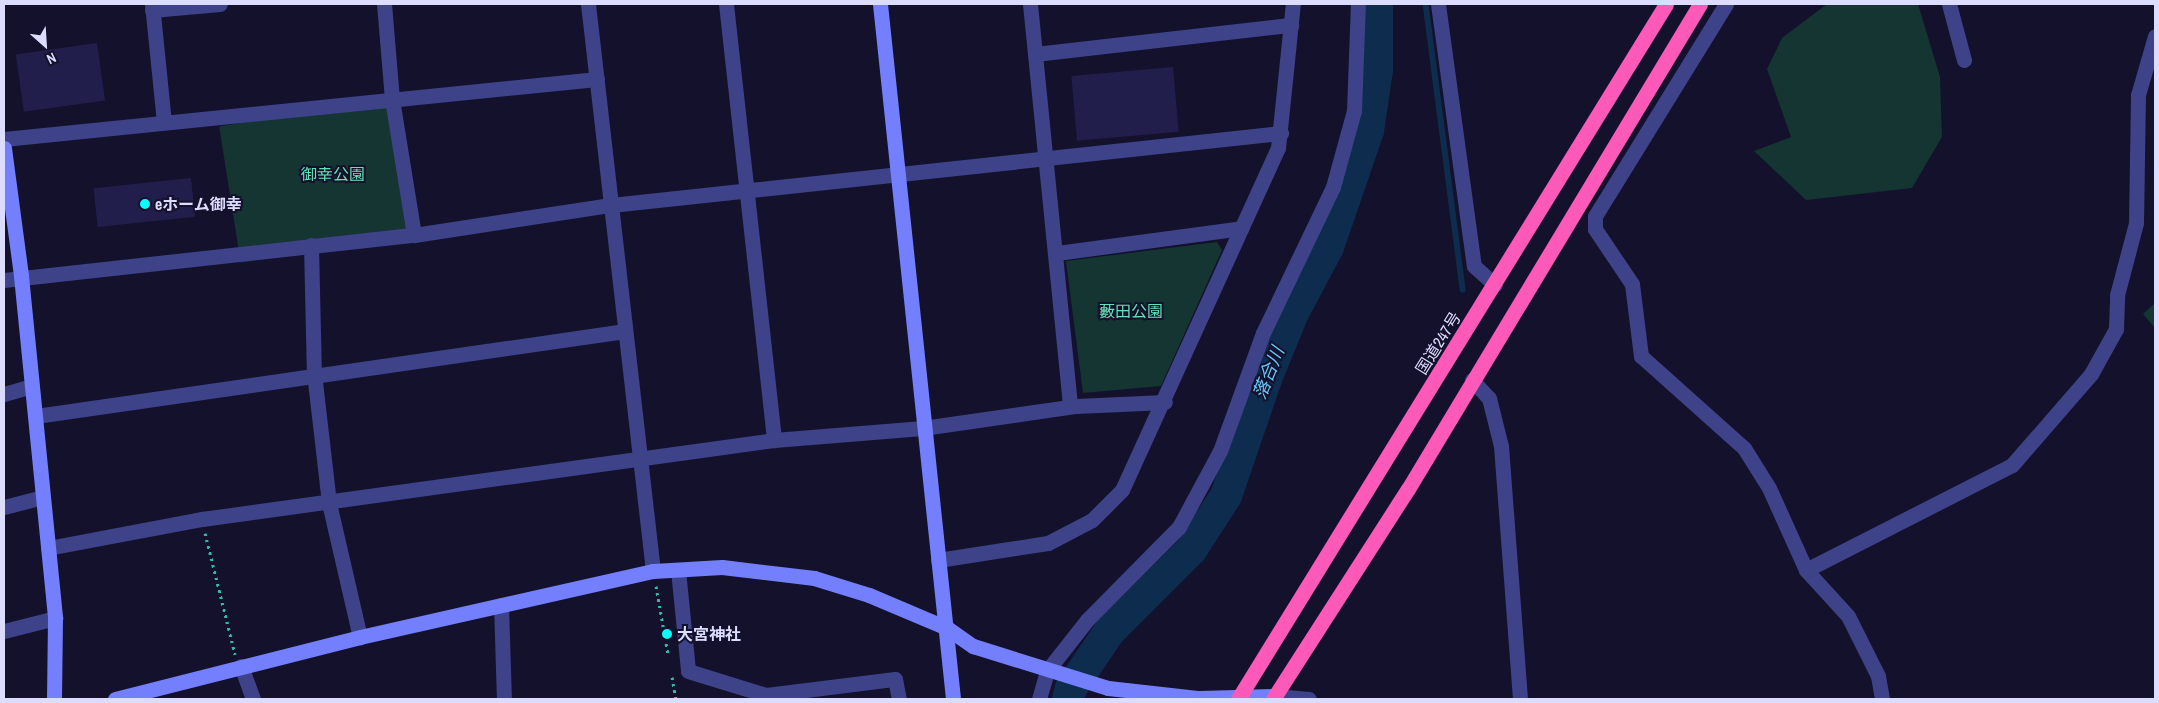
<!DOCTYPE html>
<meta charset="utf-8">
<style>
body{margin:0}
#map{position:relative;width:2159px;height:703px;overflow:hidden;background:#13112b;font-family:"Archivo Narrow","Noto Sans JP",sans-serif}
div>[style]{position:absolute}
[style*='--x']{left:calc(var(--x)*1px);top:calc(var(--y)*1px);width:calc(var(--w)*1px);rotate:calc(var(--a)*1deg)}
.green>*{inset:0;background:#143531;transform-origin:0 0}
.stream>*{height:5.5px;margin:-2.75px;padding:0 2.75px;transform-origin:2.75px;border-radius:2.75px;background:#0e2c4e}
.river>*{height:32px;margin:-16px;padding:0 16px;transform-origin:16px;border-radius:16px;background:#0e2c4e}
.building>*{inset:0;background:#221e4c;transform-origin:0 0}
.path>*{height:3px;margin-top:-1.5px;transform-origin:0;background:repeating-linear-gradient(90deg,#32bca6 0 2.5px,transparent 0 6.5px)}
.street>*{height:15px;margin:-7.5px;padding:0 7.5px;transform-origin:7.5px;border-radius:7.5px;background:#3d4289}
.secondary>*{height:15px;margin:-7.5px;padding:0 7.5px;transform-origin:7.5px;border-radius:7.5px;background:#747ffd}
.highway>*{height:15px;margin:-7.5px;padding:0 7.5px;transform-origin:7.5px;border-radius:7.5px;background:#fd59b8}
.dots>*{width:14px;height:14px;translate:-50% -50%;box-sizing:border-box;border:2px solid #13112b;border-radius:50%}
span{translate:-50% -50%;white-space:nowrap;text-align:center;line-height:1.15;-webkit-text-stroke:4px #13112b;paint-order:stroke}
.park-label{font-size:16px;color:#67e0b5}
.poi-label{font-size:16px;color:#dcdcff;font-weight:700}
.left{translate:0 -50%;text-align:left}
.street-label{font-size:16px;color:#dcdcff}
.water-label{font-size:18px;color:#6bc9fd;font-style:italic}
.frame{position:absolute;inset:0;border:5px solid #dcdcff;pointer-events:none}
.north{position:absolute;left:20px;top:20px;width:50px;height:50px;-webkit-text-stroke:4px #13112b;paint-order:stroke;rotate:154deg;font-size:14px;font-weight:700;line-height:20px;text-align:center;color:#dcdcff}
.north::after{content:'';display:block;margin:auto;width:18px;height:22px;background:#dcdcff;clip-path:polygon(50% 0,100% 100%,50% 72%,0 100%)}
</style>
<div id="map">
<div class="green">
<div style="clip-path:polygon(1827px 4px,1918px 4px,1940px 77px,1942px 137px,1912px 188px,1806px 200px,1754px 151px,1791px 137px,1767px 69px,1782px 38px)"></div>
<div style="left:392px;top:99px;width:138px;height:175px;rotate:81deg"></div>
<div style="clip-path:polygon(1217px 242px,1222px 250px,1161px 386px,1083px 393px,1066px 261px)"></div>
<div style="clip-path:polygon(2155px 303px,2155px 328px,2143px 314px)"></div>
</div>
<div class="stream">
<div style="--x:1426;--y:4;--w:288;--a:82.6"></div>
</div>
<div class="river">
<div style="--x:1068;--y:699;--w:11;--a:-75"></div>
<div style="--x:1071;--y:688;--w:68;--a:-55.8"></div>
<div style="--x:1109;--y:632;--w:116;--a:-45"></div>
<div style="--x:1191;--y:550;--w:64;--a:-57.1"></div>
<div style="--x:1226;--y:496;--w:124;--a:-71.1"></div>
<div style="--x:1266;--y:379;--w:71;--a:-67.8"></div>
<div style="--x:1293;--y:313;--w:75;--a:-62.1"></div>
<div style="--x:1328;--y:247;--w:123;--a:-71"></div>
<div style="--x:1368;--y:131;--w:62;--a:-81.6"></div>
<div style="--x:1377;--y:70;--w:66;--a:-90"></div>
</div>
<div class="building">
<div style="left:97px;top:43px;width:58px;height:82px;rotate:82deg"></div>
<div style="left:1173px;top:67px;width:65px;height:102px;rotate:85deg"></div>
<div style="left:191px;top:178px;width:39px;height:98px;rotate:84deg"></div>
</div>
<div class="path">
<div style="--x:205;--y:533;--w:125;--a:76.1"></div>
<div style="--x:656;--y:586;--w:69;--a:80"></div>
<div style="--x:672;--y:677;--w:22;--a:80"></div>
</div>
<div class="street">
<div style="--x:152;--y:4;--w:119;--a:84.2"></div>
<div style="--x:384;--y:4;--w:95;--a:85.2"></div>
<div style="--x:392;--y:99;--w:138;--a:80.8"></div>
<div style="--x:588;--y:4;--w:571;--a:83.46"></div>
<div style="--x:726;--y:4;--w:439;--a:83.7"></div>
<div style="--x:1030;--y:4;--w:404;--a:84.3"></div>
<div style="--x:1438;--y:4;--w:264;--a:82.2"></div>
<div style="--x:1474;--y:266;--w:28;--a:42"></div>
<div style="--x:1726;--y:4;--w:249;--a:121.7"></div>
<div style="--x:1595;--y:216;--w:13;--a:90"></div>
<div style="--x:1595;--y:229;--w:66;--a:56.1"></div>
<div style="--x:1632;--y:284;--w:73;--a:82.9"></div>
<div style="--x:1641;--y:356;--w:138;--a:41.8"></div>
<div style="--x:1744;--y:448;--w:47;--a:58"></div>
<div style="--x:1769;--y:488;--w:90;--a:65.7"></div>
<div style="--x:1806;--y:570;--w:62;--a:47.6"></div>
<div style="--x:1848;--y:616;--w:67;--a:63.4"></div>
<div style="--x:1878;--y:676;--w:23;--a:80"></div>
<div style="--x:1949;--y:4;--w:58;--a:75"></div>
<div style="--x:152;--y:10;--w:68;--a:-5"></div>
<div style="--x:1035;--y:54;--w:258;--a:-6.5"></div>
<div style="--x:4;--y:139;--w:596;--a:-5.78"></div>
<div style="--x:311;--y:245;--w:128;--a:88.7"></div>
<div style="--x:314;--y:373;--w:131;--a:83.4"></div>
<div style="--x:329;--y:503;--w:138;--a:77"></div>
<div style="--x:1057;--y:253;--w:186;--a:-7.7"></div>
<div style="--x:4;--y:280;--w:412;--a:-6.3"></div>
<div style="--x:414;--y:235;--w:199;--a:-8.7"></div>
<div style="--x:611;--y:205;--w:674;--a:-6.13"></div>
<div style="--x:1472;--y:380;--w:25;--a:47"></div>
<div style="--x:1489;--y:398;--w:49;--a:76"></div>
<div style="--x:1501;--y:446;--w:254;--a:85.7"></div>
<div style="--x:4;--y:394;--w:29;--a:-16"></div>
<div style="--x:36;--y:416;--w:595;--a:-8.21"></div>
<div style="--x:4;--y:507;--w:40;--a:-14.4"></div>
<div style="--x:48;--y:548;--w:157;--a:-10.7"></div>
<div style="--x:202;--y:519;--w:577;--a:-7.86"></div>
<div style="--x:774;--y:440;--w:149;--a:-4.6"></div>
<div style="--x:923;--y:428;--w:155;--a:-8.2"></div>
<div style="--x:1076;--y:406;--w:89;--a:-2.6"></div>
<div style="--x:938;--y:560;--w:111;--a:-8.8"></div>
<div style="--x:1048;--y:543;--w:50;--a:-27.6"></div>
<div style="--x:1092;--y:520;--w:42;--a:-45"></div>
<div style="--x:1122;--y:490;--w:376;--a:-65.5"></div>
<div style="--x:1278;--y:148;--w:145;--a:-84.1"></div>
<div style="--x:678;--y:570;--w:101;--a:84.3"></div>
<div style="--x:688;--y:671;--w:82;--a:17.1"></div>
<div style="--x:766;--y:695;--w:130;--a:-7.1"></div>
<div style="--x:895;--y:679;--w:20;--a:79"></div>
<div style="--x:1806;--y:570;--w:231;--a:-27"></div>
<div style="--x:2012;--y:465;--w:121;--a:-49"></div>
<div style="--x:2091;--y:374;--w:51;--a:-60.9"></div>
<div style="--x:2116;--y:329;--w:34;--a:-88"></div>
<div style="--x:2117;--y:295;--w:74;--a:-75.2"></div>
<div style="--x:2136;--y:223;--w:128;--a:-89.1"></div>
<div style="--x:2138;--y:95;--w:61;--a:-73.9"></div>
<div style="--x:501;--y:605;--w:94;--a:88.2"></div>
<div style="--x:4;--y:631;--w:53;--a:-14.3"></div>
<div style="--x:241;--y:666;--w:35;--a:70"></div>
<div style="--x:1275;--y:696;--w:34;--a:5"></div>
<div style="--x:1039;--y:699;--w:29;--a:-74"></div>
<div style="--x:1047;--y:671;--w:65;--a:-51.9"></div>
<div style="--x:1087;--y:620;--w:131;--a:-45.3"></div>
<div style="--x:1179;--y:527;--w:86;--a:-61.7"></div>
<div style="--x:1220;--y:451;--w:126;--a:-70"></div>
<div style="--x:1263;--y:333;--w:162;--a:-64.4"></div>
<div style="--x:1333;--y:187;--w:79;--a:-74.6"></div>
<div style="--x:1354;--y:111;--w:107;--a:-87.9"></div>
</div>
<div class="secondary">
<div style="--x:880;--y:4;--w:699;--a:84"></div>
<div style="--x:4;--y:148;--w:129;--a:82.4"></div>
<div style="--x:21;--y:276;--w:344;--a:84.3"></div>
<div style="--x:55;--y:618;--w:81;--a:90.7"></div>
<div style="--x:115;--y:699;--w:253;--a:-14.2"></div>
<div style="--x:360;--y:637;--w:300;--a:-12.7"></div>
<div style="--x:653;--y:571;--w:69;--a:-3.3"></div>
<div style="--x:722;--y:567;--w:93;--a:6.8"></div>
<div style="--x:814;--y:578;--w:58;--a:17.2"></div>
<div style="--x:869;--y:595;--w:85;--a:22.9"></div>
<div style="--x:947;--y:628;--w:32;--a:35"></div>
<div style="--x:973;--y:646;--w:141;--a:17.3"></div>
<div style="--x:1108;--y:688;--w:92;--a:6.3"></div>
<div style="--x:1199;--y:698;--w:76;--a:-1.5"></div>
</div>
<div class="highway">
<div style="--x:1238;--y:699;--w:816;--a:-58.37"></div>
<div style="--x:1273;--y:699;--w:250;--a:-57.3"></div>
<div style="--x:1408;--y:489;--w:566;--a:-58.95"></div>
</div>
<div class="dots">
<div style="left:145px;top:204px;background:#0bfcfb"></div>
<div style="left:667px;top:634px;background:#0bfcfb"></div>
</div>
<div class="park-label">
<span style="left:333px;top:174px">御幸公園</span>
<span style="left:1131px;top:311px">藪田公園</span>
</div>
<div class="poi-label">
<span class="left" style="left:155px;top:204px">eホーム御幸</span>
<span class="left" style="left:677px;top:634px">大宮神社</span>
</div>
<div class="street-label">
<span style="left:1438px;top:343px;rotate:-58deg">国道247号</span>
</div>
<div class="water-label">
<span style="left:1269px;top:373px;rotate:-68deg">落合川</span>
</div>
<div class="frame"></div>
<div class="north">N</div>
</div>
